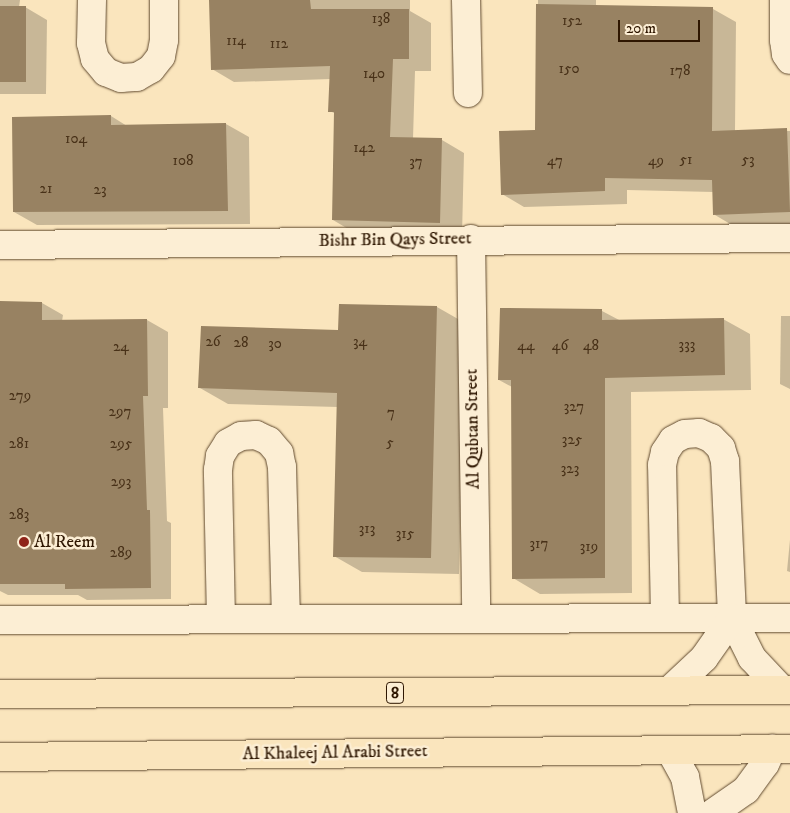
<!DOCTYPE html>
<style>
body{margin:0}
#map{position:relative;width:790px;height:813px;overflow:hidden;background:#fae5bd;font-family:"IM FELL DW Pica",serif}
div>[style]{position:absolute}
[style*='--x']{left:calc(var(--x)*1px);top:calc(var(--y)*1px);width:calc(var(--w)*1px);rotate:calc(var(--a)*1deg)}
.shadow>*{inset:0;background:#0003}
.building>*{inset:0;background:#988262;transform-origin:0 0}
.roads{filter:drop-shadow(0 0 1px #614a2f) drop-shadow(0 0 1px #614a2f)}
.street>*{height:28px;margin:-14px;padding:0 14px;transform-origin:14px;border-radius:14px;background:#fceed4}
.highway>*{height:28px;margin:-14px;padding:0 14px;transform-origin:14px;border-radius:14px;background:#fae5bd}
.dots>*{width:14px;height:14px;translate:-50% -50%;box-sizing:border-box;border:2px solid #fceed4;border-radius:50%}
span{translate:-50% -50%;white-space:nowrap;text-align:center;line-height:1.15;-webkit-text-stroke:5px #fceed4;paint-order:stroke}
.number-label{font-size:15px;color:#483118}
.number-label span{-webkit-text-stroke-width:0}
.shield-label span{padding:1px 4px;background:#fceed4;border:1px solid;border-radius:4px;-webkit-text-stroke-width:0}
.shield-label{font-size:16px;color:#2e1600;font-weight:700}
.street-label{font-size:18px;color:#2e1600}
.poi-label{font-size:18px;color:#2e1600}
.left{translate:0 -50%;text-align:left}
.scale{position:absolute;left:618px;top:20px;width:82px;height:22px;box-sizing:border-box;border:2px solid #2e1600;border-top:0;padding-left:6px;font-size:15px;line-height:18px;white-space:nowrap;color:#2e1600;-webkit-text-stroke:4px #fceed4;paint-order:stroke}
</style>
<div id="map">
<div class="shadow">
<div style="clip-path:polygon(0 0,20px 0,19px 7px,25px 7px,47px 20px,46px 94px,0 94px)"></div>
<div style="clip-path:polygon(210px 0,410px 0,410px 11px,431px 23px,431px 71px,415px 71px,413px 139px,442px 140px,464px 153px,462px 235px,355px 233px,333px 220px,336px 114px,330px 111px,331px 79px,234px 82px,212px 69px)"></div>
<div style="clip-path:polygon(538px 0,596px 0,596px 8px,713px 9px,736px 22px,735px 131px,790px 131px,790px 225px,737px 228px,715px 215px,714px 192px,627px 190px,627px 204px,524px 207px,502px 194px,536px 131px)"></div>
<div style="clip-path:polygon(111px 116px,127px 126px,226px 124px,249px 137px,250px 224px,37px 225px,14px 212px)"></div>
<div style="clip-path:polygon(0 303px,42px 303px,63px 315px,62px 321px,147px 320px,168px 332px,168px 408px,163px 408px,167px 521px,171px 523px,171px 599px,87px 600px,78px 595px,8px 595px,0 591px)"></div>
<div style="clip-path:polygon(437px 307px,465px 323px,459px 574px,362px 572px,334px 556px,338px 407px,228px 404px,200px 388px,340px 331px)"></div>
<div style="clip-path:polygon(501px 309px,602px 311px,621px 321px,723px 319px,750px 334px,751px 390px,631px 392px,632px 593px,540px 594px,513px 578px,512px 387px,499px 380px)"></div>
<div style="clip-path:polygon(781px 316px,790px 316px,790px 389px,780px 384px)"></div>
<div style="clip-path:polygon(790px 540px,790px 572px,787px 571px)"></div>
</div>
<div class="building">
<div style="clip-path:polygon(209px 0,310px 0,311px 9px,409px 9px,409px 59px,393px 59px,390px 137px,442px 138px,440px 223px,332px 220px,334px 112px,328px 112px,330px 66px,211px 70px)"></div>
<div style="clip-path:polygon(536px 4px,713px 7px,712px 131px,787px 128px,790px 212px,713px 215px,712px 180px,605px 178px,605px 191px,501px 195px,499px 131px,535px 130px)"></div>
<div style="left:0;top:6px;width:26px;height:76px"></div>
<div style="clip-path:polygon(111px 115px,111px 125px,226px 123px,228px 211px,13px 212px,12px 117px)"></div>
<div style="clip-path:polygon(0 301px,42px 302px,42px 320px,147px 319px,148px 396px,143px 396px,147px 510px,150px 510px,151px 588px,65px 589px,65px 584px,0 584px)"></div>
<div style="clip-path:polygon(339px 304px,437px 306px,431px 558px,333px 557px,337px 393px,198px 388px,201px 326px,338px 330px)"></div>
<div style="clip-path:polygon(500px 308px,602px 309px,602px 320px,724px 318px,725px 375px,605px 378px,605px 578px,512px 579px,511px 380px,498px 380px)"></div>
</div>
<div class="roads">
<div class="street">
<div style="--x:92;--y:0;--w:43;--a:91.3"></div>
<div style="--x:91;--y:43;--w:16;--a:76"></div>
<div style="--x:95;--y:59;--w:17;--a:50"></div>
<div style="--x:106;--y:72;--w:16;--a:22"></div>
<div style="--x:121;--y:78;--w:16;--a:-4"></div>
<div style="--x:137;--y:77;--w:16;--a:-30"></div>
<div style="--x:151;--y:69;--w:16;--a:-52"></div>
<div style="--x:161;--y:56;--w:16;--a:-79"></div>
<div style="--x:164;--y:40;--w:40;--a:-90"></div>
<div style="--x:466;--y:0;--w:93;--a:88.8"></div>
<div style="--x:784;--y:0;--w:40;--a:90"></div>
<div style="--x:784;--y:40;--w:14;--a:82"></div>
<div style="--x:786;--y:54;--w:7;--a:56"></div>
<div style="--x:471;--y:239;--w:380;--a:89.2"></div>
<div style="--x:0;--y:245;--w:790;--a:-0.51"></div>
<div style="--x:665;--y:618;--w:153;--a:-91.1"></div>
<div style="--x:662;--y:465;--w:13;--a:-77"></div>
<div style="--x:665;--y:452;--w:14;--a:-56"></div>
<div style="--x:673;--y:440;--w:13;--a:-27"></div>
<div style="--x:685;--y:434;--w:14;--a:-4"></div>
<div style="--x:699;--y:433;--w:13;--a:23"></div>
<div style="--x:711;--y:438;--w:14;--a:45"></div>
<div style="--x:721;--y:448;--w:14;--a:73"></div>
<div style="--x:725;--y:461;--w:157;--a:87.4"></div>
<div style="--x:732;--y:618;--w:45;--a:63.4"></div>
<div style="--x:752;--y:658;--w:44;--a:46.8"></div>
<div style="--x:221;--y:619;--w:149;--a:-91.2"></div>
<div style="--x:218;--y:470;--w:14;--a:-82"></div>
<div style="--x:220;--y:456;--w:15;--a:-58"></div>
<div style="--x:228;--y:443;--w:15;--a:-28"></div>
<div style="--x:241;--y:436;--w:15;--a:-4"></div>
<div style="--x:256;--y:435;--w:14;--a:25"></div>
<div style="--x:269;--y:441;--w:16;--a:50"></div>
<div style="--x:279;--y:453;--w:14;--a:78"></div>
<div style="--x:282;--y:467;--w:152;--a:88.5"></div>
<div style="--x:0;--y:620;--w:790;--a:-0.15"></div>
<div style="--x:669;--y:691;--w:48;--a:-43.3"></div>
<div style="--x:704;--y:658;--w:49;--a:-55"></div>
<div style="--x:670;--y:750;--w:31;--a:61"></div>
<div style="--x:685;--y:777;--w:37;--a:79"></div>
<div style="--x:713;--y:813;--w:40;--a:-34.9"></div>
<div style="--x:746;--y:790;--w:32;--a:-54"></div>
<div style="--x:765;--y:764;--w:17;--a:-65"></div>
</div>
<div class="highway">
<div style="--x:0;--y:694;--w:790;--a:-0.29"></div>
<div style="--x:0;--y:757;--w:790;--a:-0.58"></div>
</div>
</div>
<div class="dots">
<div style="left:24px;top:542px;background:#8f2418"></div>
</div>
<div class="number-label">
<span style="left:381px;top:19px">138</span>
<span style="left:572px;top:21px">152</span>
<span style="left:236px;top:41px">114</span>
<span style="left:279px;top:44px">112</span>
<span style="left:569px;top:69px">150</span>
<span style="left:680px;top:71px">178</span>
<span style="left:374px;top:74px">140</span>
<span style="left:76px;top:139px">104</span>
<span style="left:364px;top:148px">142</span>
<span style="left:686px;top:160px">51</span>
<span style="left:748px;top:160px">53</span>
<span style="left:183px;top:161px">108</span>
<span style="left:555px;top:161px">47</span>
<span style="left:656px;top:161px">49</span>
<span style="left:416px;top:162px">37</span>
<span style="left:46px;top:189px">21</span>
<span style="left:100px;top:190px">23</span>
<span style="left:213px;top:342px">26</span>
<span style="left:360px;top:342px">34</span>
<span style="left:241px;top:343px">28</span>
<span style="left:275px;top:344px">30</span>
<span style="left:687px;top:345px">333</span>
<span style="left:526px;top:346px">44</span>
<span style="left:560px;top:346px">46</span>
<span style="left:591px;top:346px">48</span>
<span style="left:121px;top:347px">24</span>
<span style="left:20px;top:396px">279</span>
<span style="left:574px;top:407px">327</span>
<span style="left:120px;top:412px">297</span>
<span style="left:391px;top:413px">7</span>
<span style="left:572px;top:440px">325</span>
<span style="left:390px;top:443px">5</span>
<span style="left:19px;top:444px">281</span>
<span style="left:121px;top:444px">295</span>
<span style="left:570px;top:469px">323</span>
<span style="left:121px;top:482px">293</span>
<span style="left:19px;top:515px">283</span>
<span style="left:367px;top:529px">313</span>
<span style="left:405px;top:534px">315</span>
<span style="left:539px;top:544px">317</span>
<span style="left:589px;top:547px">319</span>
<span style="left:121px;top:553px">289</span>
</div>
<div class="shield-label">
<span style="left:395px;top:693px">8</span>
</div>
<div class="street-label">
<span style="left:395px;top:240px;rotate:-1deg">Bishr Bin Qays Street</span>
<span style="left:473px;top:429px;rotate:-91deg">Al Qubtan Street</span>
<span style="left:335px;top:753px;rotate:-1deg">Al Khaleej Al Arabi Street</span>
</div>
<div class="poi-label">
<span class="left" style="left:34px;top:542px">Al Reem</span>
</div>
<div class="scale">20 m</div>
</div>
